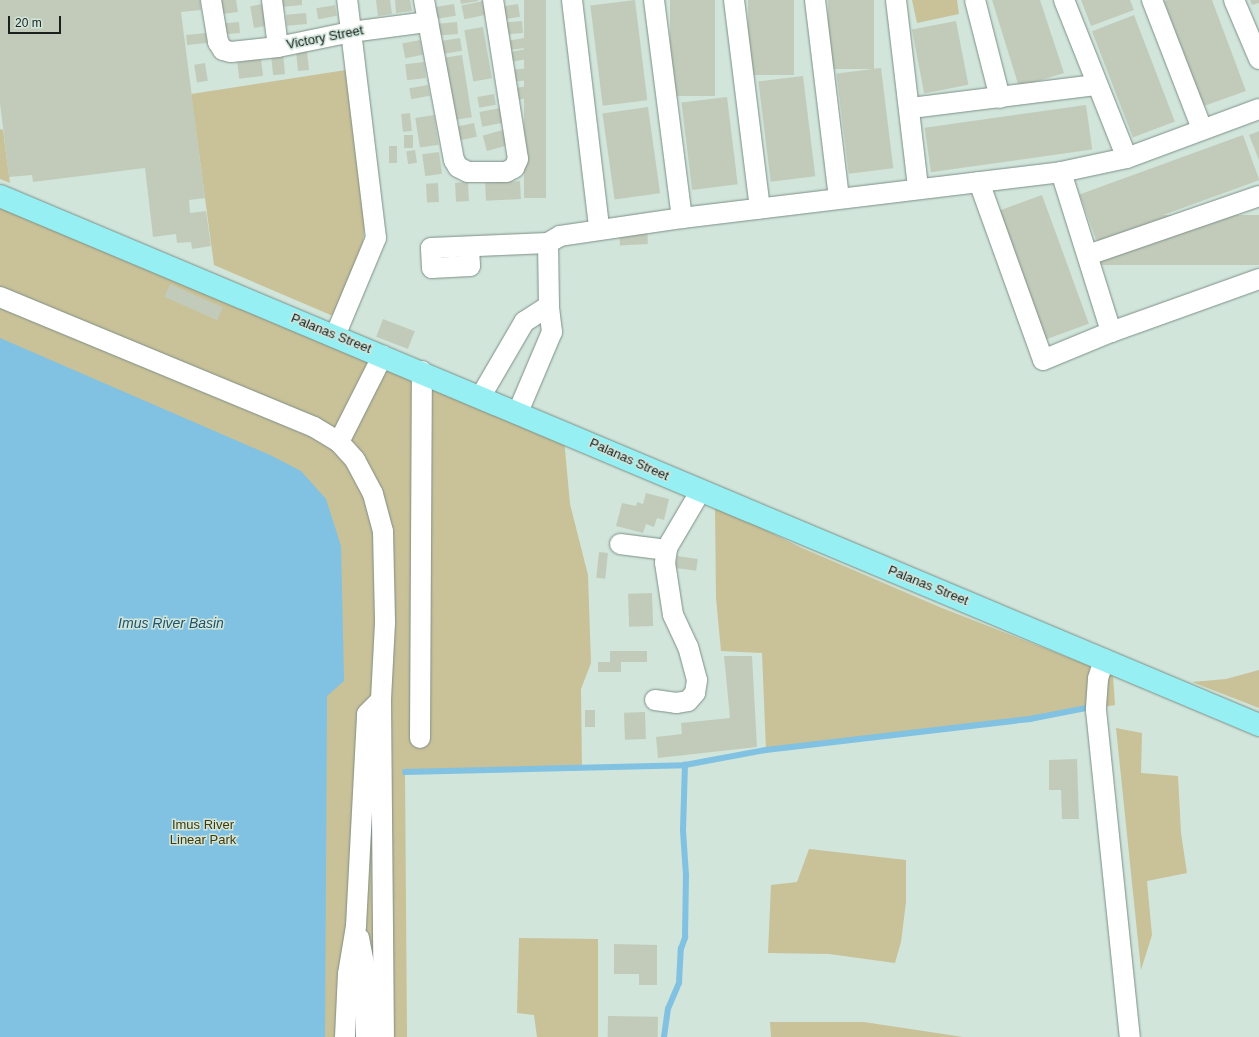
<!DOCTYPE html>
<style>
body{margin:0}
#map{position:relative;width:1259px;height:1037px;overflow:hidden;background:#d1e5db;font-family:Helvetica,sans-serif}
div>[style]{position:absolute}
[style*='--x']{left:calc(var(--x)*1px);top:calc(var(--y)*1px);width:calc(var(--w)*1px);rotate:calc(var(--a)*1deg)}
.green>*{inset:0;background:#c9c198}
.water>*{inset:0;background:#81c1e1}
.stream>*{height:5.5px;margin:-2.75px;padding:0 2.75px;transform-origin:2.75px;border-radius:2.75px;background:#81c1e1}
.building>*{inset:0;background:#c2cbba;transform-origin:0 0}
.roads{filter:drop-shadow(0 0 1px #7d8f86) drop-shadow(0 0 1px #7d8f86)}
.minor>*{height:20px;margin:-10px;padding:0 10px;transform-origin:10px;border-radius:10px;background:#fff}
.major>*{height:22px;margin:-11px;padding:0 11px;transform-origin:11px;border-radius:11px;background:#96eff2}
span{translate:-50% -50%;white-space:nowrap;text-align:center;line-height:1.15;-webkit-text-stroke:3px #d1e5db;paint-order:stroke}
.street-label{font-size:13px;color:#181f1c}
.park-label{font-size:13px;color:#423907}
.water-label{font-size:14px;color:#1f5269;font-style:italic}
.scale{position:absolute;left:8px;top:16px;width:53px;height:18px;box-sizing:border-box;border:2px solid #181f1c;border-top:0;padding-left:5px;font-size:12px;line-height:14px;white-space:nowrap;color:#181f1c;-webkit-text-stroke:3px #d1e5db;paint-order:stroke}
</style>
<div id="map">
<div class="green">
<div style="clip-path:polygon(912px 0,957px 0,959px 14px,917px 23px)"></div>
<div style="clip-path:polygon(346px 70px,365px 221px,363px 244px,333px 316px,214px 265px,191px 94px)"></div>
<div style="clip-path:polygon(0 129px,3px 130px,10px 183px,0 179px)"></div>
<div style="clip-path:polygon(0 207px,564px 439px,570px 504px,588px 575px,591px 663px,581px 689px,582px 768px,405px 772px,407px 1037px,0 1037px)"></div>
<div style="clip-path:polygon(715px 505px,802px 548px,942px 608px,1113px 675px,1115px 705px,1030px 719px,766px 750px,762px 653px,721px 651px,716px 598px)"></div>
<div style="clip-path:polygon(1259px 670px,1259px 708px,1192px 682px,1226px 679px)"></div>
<div style="clip-path:polygon(1116px 728px,1142px 733px,1141px 773px,1178px 776px,1181px 833px,1187px 873px,1147px 881px,1152px 935px,1141px 970px)"></div>
<div style="clip-path:polygon(809px 849px,906px 860px,906px 902px,901px 942px,895px 963px,829px 954px,768px 953px,771px 885px,797px 882px)"></div>
<div style="clip-path:polygon(519px 938px,598px 939px,598px 1037px,537px 1037px,534px 1015px,517px 1013px)"></div>
<div style="clip-path:polygon(770px 1022px,864px 1022px,963px 1037px,771px 1037px)"></div>
</div>
<div class="water">
<div style="clip-path:polygon(0 338px,270px 455px,301px 471px,326px 499px,341px 546px,344px 681px,327px 696px,325px 1037px,0 1037px)"></div>
</div>
<div class="stream">
<div style="--x:405;--y:772;--w:280;--a:-1.4"></div>
<div style="--x:685;--y:765;--w:82;--a:-10.5"></div>
<div style="--x:766;--y:750;--w:266;--a:-6.7"></div>
<div style="--x:1030;--y:719;--w:63;--a:-11"></div>
<div style="--x:664;--y:1037;--w:28;--a:-82"></div>
<div style="--x:668;--y:1009;--w:28;--a:-67"></div>
<div style="--x:679;--y:983;--w:34;--a:-87"></div>
<div style="--x:681;--y:949;--w:12;--a:-70"></div>
<div style="--x:685;--y:938;--w:62;--a:-89.1"></div>
<div style="--x:686;--y:876;--w:45;--a:-93.8"></div>
<div style="--x:683;--y:831;--w:66;--a:-88.3"></div>
</div>
<div class="building">
<div style="clip-path:polygon(0 0,200px 0,201px 10px,181px 12px,205px 198px,189px 200px,190px 213px,206px 211px,211px 246px,192px 249px,191px 242px,177px 243px,176px 234px,153px 237px,145px 168px,33px 182px,32px 175px,9px 177px,0 103px)"></div>
<div style="clip-path:polygon(220px 0,236px 0,238px 12px,222px 14px)"></div>
<div style="clip-path:polygon(282px 0,302px 0,302px 5px,282px 7px)"></div>
<div style="clip-path:polygon(376px 0,390px 0,392px 14px,378px 16px)"></div>
<div style="clip-path:polygon(395px 0,410px 0,412px 11px,396px 13px)"></div>
<div style="clip-path:polygon(460px 0,478px 0,478px 1px,461px 4px)"></div>
<div style="left:524px;top:0;width:22px;height:198px"></div>
<div style="left:635px;top:0;width:101px;height:45px;rotate:83deg"></div>
<div style="left:670px;top:0;width:45px;height:96px"></div>
<div style="left:748px;top:0;width:46px;height:75px"></div>
<div style="left:828px;top:0;width:46px;height:69px"></div>
<div style="clip-path:polygon(992px 0,1040px 0,1064px 73px,1019px 87px)"></div>
<div style="clip-path:polygon(1081px 0,1130px 0,1134px 10px,1091px 26px)"></div>
<div style="clip-path:polygon(1167px 0,1212px 0,1246px 91px,1204px 106px,1164px 1px)"></div>
<div style="clip-path:polygon(1250px 0,1259px 0,1259px 3px,1252px 5px)"></div>
<div style="left:483px;top:1px;width:14px;height:22px;rotate:78deg"></div>
<div style="left:263px;top:4px;width:22px;height:13px;rotate:80deg"></div>
<div style="left:454px;top:4px;width:12px;height:19px;rotate:81deg"></div>
<div style="left:518px;top:4px;width:13px;height:18px;rotate:81deg"></div>
<div style="left:335px;top:5px;width:11px;height:19px;rotate:80deg"></div>
<div style="left:306px;top:13px;width:11px;height:20px;rotate:85deg"></div>
<div style="left:1134px;top:15px;width:114px;height:45px;rotate:69deg"></div>
<div style="left:522px;top:21px;width:12px;height:18px;rotate:85deg"></div>
<div style="left:956px;top:21px;width:65px;height:45px;rotate:79deg"></div>
<div style="left:239px;top:22px;width:11px;height:20px;rotate:85deg"></div>
<div style="left:457px;top:22px;width:12px;height:19px;rotate:85deg"></div>
<div style="left:483px;top:27px;width:52px;height:19px;rotate:80deg"></div>
<div style="left:206px;top:33px;width:10px;height:20px;rotate:84deg"></div>
<div style="left:460px;top:38px;width:13px;height:18px;rotate:81deg"></div>
<div style="clip-path:polygon(524px 38px,526px 48px,508px 50px,507px 41px)"></div>
<div style="left:420px;top:40px;width:15px;height:18px;rotate:79deg"></div>
<div style="left:526px;top:49px;width:10px;height:17px;rotate:79deg"></div>
<div style="left:307px;top:51px;width:19px;height:11px;rotate:84deg"></div>
<div style="left:283px;top:54px;width:20px;height:12px;rotate:84deg"></div>
<div style="left:462px;top:55px;width:63px;height:18px;rotate:81deg"></div>
<div style="left:261px;top:59px;width:17px;height:24px;rotate:83deg"></div>
<div style="left:424px;top:62px;width:16px;height:19px;rotate:83deg"></div>
<div style="left:205px;top:63px;width:18px;height:11px;rotate:81deg"></div>
<div style="left:531px;top:68px;width:12px;height:19px;rotate:85deg"></div>
<div style="left:881px;top:68px;width:101px;height:45px;rotate:83deg"></div>
<div style="left:803px;top:76px;width:101px;height:45px;rotate:83deg"></div>
<div style="left:428px;top:85px;width:11px;height:19px;rotate:80deg"></div>
<div style="left:534px;top:85px;width:12px;height:19px;rotate:81deg"></div>
<div style="left:494px;top:94px;width:11px;height:17px;rotate:80deg"></div>
<div style="left:727px;top:97px;width:88px;height:46px;rotate:83deg"></div>
<div style="left:1086px;top:105px;width:45px;height:163px;rotate:82deg"></div>
<div style="left:648px;top:107px;width:87px;height:46px;rotate:82deg"></div>
<div style="left:500px;top:108px;width:15px;height:21px;rotate:79deg"></div>
<div style="left:410px;top:113px;width:18px;height:9px;rotate:84deg"></div>
<div style="left:434px;top:115px;width:30px;height:19px;rotate:81deg"></div>
<div style="left:474px;top:123px;width:14px;height:21px;rotate:78deg"></div>
<div style="left:503px;top:130px;width:16px;height:21px;rotate:75deg"></div>
<div style="left:542px;top:131px;width:14px;height:21px;rotate:78deg"></div>
<div style="clip-path:polygon(1259px 131px,1259px 160px,1249px 135px)"></div>
<div style="left:404px;top:135px;width:9px;height:13px"></div>
<div style="left:1243px;top:135px;width:48px;height:174px;rotate:70deg"></div>
<div style="left:389px;top:146px;width:8px;height:17px"></div>
<div style="left:415px;top:150px;width:13px;height:9px;rotate:81deg"></div>
<div style="left:439px;top:152px;width:22px;height:17px;rotate:82deg"></div>
<div style="left:520px;top:181px;width:18px;height:35px;rotate:87deg"></div>
<div style="left:468px;top:182px;width:19px;height:13px;rotate:87deg"></div>
<div style="left:438px;top:183px;width:19px;height:12px;rotate:87deg"></div>
<div style="left:1042px;top:195px;width:137px;height:46px;rotate:70deg"></div>
<div style="left:1259px;top:215px;width:50px;height:162px;rotate:90deg"></div>
<div style="left:647px;top:226px;width:18px;height:28px;rotate:87deg"></div>
<div style="left:170px;top:284px;width:58px;height:14px;rotate:24deg"></div>
<div style="left:383px;top:319px;width:34px;height:19px;rotate:21deg"></div>
<div style="clip-path:polygon(646px 493px,669px 499px,664px 520px,657px 518px,654px 527px,646px 524px,643px 533px,616px 526px,622px 503px,636px 506px,637px 502px,643px 504px)"></div>
<div style="left:599px;top:552px;width:9px;height:26px;rotate:6deg"></div>
<div style="left:677px;top:556px;width:21px;height:12px;rotate:8deg"></div>
<div style="left:652px;top:593px;width:33px;height:24px;rotate:88deg"></div>
<div style="clip-path:polygon(610px 651px,647px 651px,647px 662px,621px 662px,621px 672px,598px 672px,598px 662px,610px 662px)"></div>
<div style="clip-path:polygon(724px 656px,752px 656px,757px 747px,658px 758px,656px 737px,682px 734px,681px 723px,730px 718px)"></div>
<div style="left:585px;top:710px;width:10px;height:17px"></div>
<div style="left:645px;top:712px;width:27px;height:21px;rotate:88deg"></div>
<div style="clip-path:polygon(1077px 759px,1079px 819px,1062px 819px,1061px 790px,1049px 790px,1049px 760px)"></div>
<div style="clip-path:polygon(614px 944px,657px 945px,657px 985px,639px 985px,639px 974px,614px 974px)"></div>
<div style="left:608px;top:1016px;width:50px;height:21px;rotate:1deg"></div>
</div>
<div class="roads">
<div class="minor">
<div style="--x:211;--y:0;--w:43;--a:80.5"></div>
<div style="--x:218;--y:42;--w:9;--a:58"></div>
<div style="--x:223;--y:50;--w:8;--a:14"></div>
<div style="--x:231;--y:52;--w:47;--a:-6.1"></div>
<div style="--x:278;--y:47;--w:75;--a:-11.6"></div>
<div style="--x:351;--y:32;--w:78;--a:-7.4"></div>
<div style="--x:272;--y:0;--w:47;--a:82.7"></div>
<div style="--x:424;--y:0;--w:163;--a:79.4"></div>
<div style="--x:454;--y:160;--w:8;--a:60"></div>
<div style="--x:458;--y:167;--w:11;--a:27"></div>
<div style="--x:468;--y:172;--w:38;--a:0"></div>
<div style="--x:506;--y:172;--w:9;--a:-27"></div>
<div style="--x:514;--y:168;--w:10;--a:-66"></div>
<div style="--x:518;--y:159;--w:161;--a:-98.9"></div>
<div style="--x:572;--y:0;--w:230;--a:83.2"></div>
<div style="--x:654;--y:0;--w:220;--a:82.7"></div>
<div style="--x:734;--y:0;--w:210;--a:82.9"></div>
<div style="--x:815;--y:0;--w:199;--a:83.1"></div>
<div style="--x:896;--y:0;--w:189;--a:83.3"></div>
<div style="--x:975;--y:0;--w:101;--a:75.7"></div>
<div style="--x:1064;--y:0;--w:170;--a:68.3"></div>
<div style="--x:1152;--y:0;--w:138;--a:68.8"></div>
<div style="--x:1234;--y:0;--w:64;--a:67"></div>
<div style="--x:911;--y:108;--w:186;--a:-7.1"></div>
<div style="--x:1061;--y:172;--w:168;--a:72.6"></div>
<div style="--x:979;--y:182;--w:189;--a:70.2"></div>
<div style="--x:1043;--y:360;--w:74;--a:-22.4"></div>
<div style="--x:1111;--y:332;--w:157;--a:-19.7"></div>
<div style="--x:469;--y:247;--w:19;--a:87"></div>
<div style="--x:470;--y:266;--w:38;--a:177"></div>
<div style="--x:432;--y:268;--w:20;--a:-93"></div>
<div style="--x:431;--y:248;--w:117;--a:-2.4"></div>
<div style="--x:1088;--y:255;--w:181;--a:-19"></div>
<div style="--x:0;--y:297;--w:340;--a:22.5"></div>
<div style="--x:314;--y:427;--w:29;--a:31"></div>
<div style="--x:339;--y:442;--w:24;--a:48"></div>
<div style="--x:355;--y:460;--w:38;--a:62"></div>
<div style="--x:373;--y:494;--w:39;--a:75"></div>
<div style="--x:383;--y:532;--w:91;--a:88.7"></div>
<div style="--x:385;--y:623;--w:77;--a:93"></div>
<div style="--x:381;--y:700;--w:337;--a:89.5"></div>
<div style="--x:335;--y:336;--w:106;--a:-67.3"></div>
<div style="--x:376;--y:238;--w:240;--a:-96.9"></div>
<div style="--x:481;--y:396;--w:86;--a:-59.8"></div>
<div style="--x:524;--y:322;--w:30;--a:-33"></div>
<div style="--x:518;--y:412;--w:87;--a:-67"></div>
<div style="--x:552;--y:332;--w:26;--a:-97"></div>
<div style="--x:549;--y:306;--w:63;--a:-90.9"></div>
<div style="--x:548;--y:243;--w:14;--a:-30"></div>
<div style="--x:560;--y:236;--w:123;--a:-8.4"></div>
<div style="--x:682;--y:218;--w:382;--a:-6.9"></div>
<div style="--x:1061;--y:172;--w:67;--a:-12"></div>
<div style="--x:1127;--y:158;--w:141;--a:-20.4"></div>
<div style="--x:339;--y:442;--w:97;--a:-63.2"></div>
<div style="--x:620;--y:544;--w:47;--a:7.3"></div>
<div style="--x:1104;--y:659;--w:21;--a:107"></div>
<div style="--x:1098;--y:679;--w:31;--a:94"></div>
<div style="--x:1096;--y:710;--w:329;--a:84.1"></div>
<div style="--x:655;--y:700;--w:21;--a:8"></div>
<div style="--x:676;--y:703;--w:12;--a:-9"></div>
<div style="--x:688;--y:701;--w:11;--a:-49"></div>
<div style="--x:695;--y:693;--w:13;--a:-81"></div>
<div style="--x:697;--y:680;--w:34;--a:-105"></div>
<div style="--x:688;--y:647;--w:35;--a:-115"></div>
<div style="--x:673;--y:615;--w:53;--a:-98.7"></div>
<div style="--x:665;--y:563;--w:15;--a:-82"></div>
<div style="--x:667;--y:548;--w:65;--a:-59.5"></div>
<div style="--x:420;--y:738;--w:367;--a:-89.7"></div>
<div style="--x:359;--y:938;--w:36;--a:79"></div>
<div style="--x:366;--y:973;--w:64;--a:90"></div>
<div style="--x:345;--y:1037;--w:63;--a:-87.3"></div>
<div style="--x:348;--y:974;--w:49;--a:-80.5"></div>
<div style="--x:356;--y:926;--w:212;--a:-87"></div>
<div style="--x:367;--y:714;--w:20;--a:-45"></div>
</div>
<div class="major">
<div style="--x:0;--y:196;--w:1366;--a:22.79"></div>
</div>
</div>
<div class="street-label">
<span style="left:325px;top:38px;rotate:-11deg">Victory Street</span>
<span style="left:331px;top:334px;rotate:22deg">Palanas Street</span>
<span style="left:629px;top:460px;rotate:24deg">Palanas Street</span>
<span style="left:928px;top:586px;rotate:22deg">Palanas Street</span>
</div>
<div class="park-label">
<span style="left:203px;top:833px">Imus River<br>Linear Park</span>
</div>
<div class="water-label">
<span style="left:171px;top:623px">Imus River Basin</span>
</div>
<div class="scale">20 m</div>
</div>
